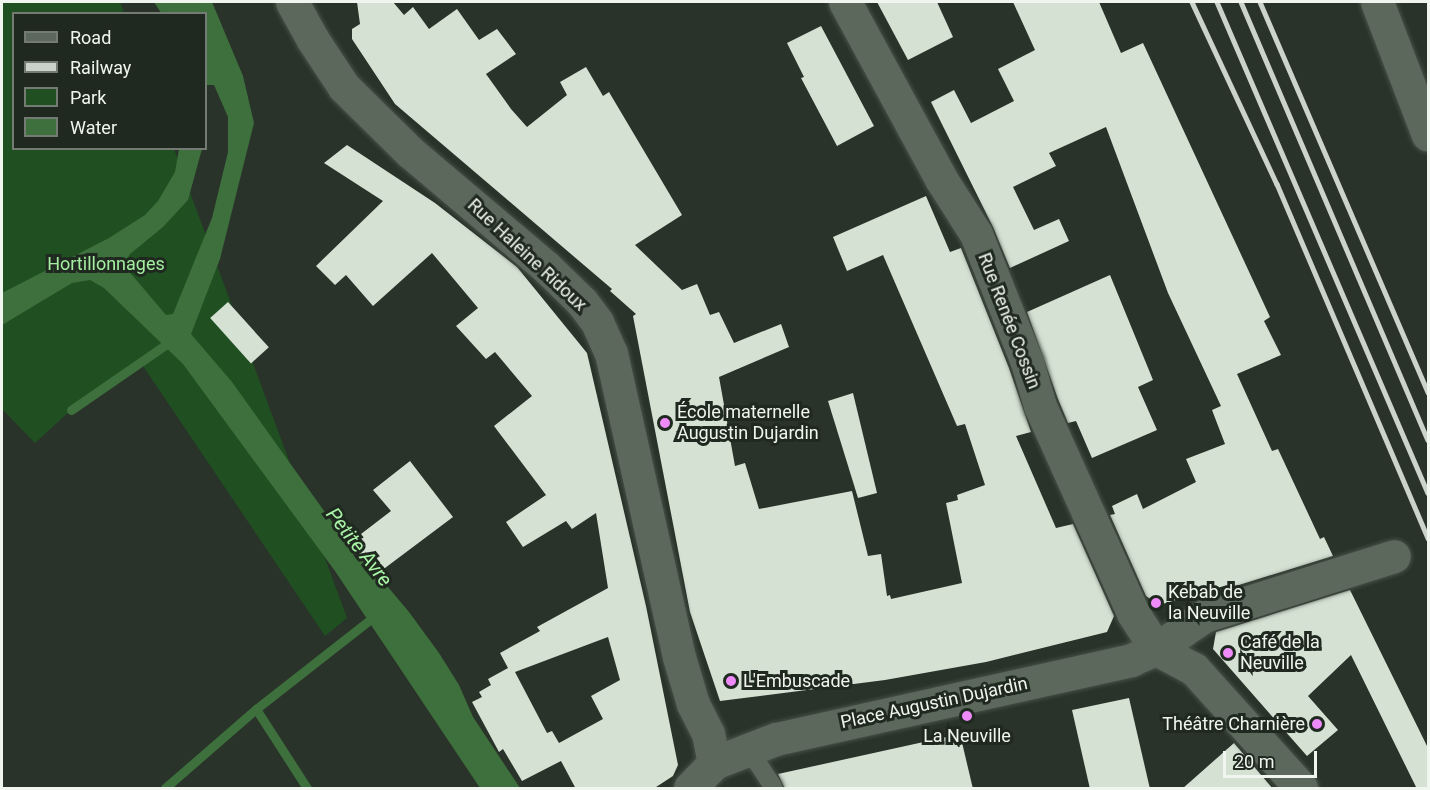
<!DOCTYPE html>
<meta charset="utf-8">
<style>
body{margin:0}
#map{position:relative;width:1430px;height:790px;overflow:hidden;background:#293329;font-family:Roboto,sans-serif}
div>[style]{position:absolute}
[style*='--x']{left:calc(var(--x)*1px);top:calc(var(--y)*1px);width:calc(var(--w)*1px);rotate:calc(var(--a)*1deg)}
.green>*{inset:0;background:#205021}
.water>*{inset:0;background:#3d703c}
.stream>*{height:9px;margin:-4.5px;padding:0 4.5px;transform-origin:4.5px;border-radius:4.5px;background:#3d703c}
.building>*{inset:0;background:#d4e1d3;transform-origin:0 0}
.roads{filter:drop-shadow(0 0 2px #475046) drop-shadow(0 0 2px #475046)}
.service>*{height:18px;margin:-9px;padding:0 9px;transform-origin:9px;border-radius:9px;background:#5d685c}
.minor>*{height:33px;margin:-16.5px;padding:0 16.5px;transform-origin:16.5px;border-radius:16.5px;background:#5d685c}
.rail>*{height:4.5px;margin:-2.25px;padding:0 2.25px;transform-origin:2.25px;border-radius:2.25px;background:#ccd3cb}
.dots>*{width:16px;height:16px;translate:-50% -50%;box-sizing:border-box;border:3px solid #1f291f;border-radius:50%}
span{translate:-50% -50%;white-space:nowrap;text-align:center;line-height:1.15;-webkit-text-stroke:6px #1f291f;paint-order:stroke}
.street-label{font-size:18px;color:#f0f6ef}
.park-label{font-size:18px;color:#a4eda1}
.poi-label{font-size:18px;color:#f0f6ef}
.left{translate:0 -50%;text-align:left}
.right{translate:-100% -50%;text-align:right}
.water-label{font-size:20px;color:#aaf4a8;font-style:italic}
.frame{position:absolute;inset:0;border:3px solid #f0f6ef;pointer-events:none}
.legend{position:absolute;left:12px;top:12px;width:195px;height:138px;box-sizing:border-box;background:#1f291f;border:2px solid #737b72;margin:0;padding:8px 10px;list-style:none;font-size:18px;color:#f0f6ef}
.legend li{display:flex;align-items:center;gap:12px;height:30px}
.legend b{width:30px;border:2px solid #737b72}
.scale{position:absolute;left:1223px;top:751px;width:94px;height:27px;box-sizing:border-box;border:3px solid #f0f6ef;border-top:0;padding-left:8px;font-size:18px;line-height:21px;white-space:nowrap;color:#f0f6ef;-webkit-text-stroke:4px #1f291f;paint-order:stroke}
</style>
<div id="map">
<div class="green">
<div style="clip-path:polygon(2px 2px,120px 2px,124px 13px,14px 14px,14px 148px,174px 149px,347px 618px,325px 636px,141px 363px,71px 410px,35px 443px,2px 409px)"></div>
</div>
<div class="water">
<div style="clip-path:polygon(154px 2px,212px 2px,243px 76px,254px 123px,220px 259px,191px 334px,232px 382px,357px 557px,377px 574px,409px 612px,439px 653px,459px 685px,473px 717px,520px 788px,480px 788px,335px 571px,183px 364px,104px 288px,90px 280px,72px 283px,2px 325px,2px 293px,109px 238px,145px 215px,158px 201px,175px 172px,179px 149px,202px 149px,188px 200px,163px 227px,130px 254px,125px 262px,127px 269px,166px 315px,173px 314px,212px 218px,228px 152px,228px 117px,214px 85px,206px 85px,206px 14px,161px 13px)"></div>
</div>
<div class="stream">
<div style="--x:71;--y:410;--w:125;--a:-34.6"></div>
<div style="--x:256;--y:709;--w:94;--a:57.2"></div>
<div style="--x:165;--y:788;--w:121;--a:-41"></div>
<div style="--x:256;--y:709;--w:152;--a:-38.1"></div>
</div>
<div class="building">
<div style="clip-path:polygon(357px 2px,393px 2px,404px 15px,413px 7px,429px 29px,457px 9px,479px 40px,497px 29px,516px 54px,486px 74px,511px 109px,527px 127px,567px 95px,560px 82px,586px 67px,603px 96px,609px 92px,682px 215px,635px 245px,682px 290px,697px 284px,710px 315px,719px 312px,734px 343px,781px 324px,789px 347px,719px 377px,735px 466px,745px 463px,759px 509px,852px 491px,868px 556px,881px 554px,887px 596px,890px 595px,891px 599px,962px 583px,946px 503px,958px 500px,957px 495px,985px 485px,965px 424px,957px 426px,883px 255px,847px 271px,833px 237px,926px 196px,950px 252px,961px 248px,1009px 368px,1031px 432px,1016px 436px,1056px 528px,1073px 524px,1114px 616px,1107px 632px,986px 662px,885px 680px,720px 701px,690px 612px,633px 316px,636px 314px,610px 291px,612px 289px,395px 104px,352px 39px,352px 29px,360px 24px)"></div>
<div style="clip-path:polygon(877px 2px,937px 2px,953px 37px,908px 60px)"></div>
<div style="clip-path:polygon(1013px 2px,1099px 2px,1121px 53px,1143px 43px,1270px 317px,1264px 321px,1281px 355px,1237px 374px,1272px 451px,1278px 449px,1320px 539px,1324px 537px,1333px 556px,1223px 590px,1224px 586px,1159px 605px,1146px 596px,1110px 515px,1115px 514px,1112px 506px,1137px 494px,1143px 509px,1196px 482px,1186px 459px,1225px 444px,1212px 410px,1221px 406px,1168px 293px,1106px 127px,1049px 153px,1056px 166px,1013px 187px,1034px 230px,1059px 219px,1069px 241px,1010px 268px,993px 227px,931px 102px,954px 90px,971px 123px,1014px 101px,998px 69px,1035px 50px)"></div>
<div style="clip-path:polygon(821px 26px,874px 126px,837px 146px,801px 78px,804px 77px,787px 43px)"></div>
<div style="clip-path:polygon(evenodd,347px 145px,435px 203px,517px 267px,587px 353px,646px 606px,678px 765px,673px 776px,653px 789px,576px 789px,561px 761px,522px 781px,503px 749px,499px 752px,472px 702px,482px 697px,479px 692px,491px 685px,488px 679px,508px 668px,500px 653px,540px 631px,537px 627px,608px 588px,596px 513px,572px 529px,566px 521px,523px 547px,506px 522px,546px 495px,494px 426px,532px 396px,495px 352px,486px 359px,456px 326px,478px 308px,432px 253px,373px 306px,346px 275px,335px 285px,316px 266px,383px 201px,324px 163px,347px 145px,608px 637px,620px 680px,591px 696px,603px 719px,559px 743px,552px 731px,547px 733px,515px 672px,608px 637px)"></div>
<div style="clip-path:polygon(1110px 275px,1153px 380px,1138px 387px,1157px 430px,1092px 458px,1076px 421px,1068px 423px,1058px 399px,1027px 312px)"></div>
<div style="left:228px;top:302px;width:61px;height:24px;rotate:48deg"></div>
<div style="clip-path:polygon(853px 393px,877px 493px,858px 498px,828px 401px)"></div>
<div style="clip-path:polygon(410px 461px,453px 517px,377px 574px,358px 557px,348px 544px,391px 511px,373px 490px)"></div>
<div style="clip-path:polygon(1350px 590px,1428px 748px,1428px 789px,1417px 789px,1351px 655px,1308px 696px,1338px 730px,1307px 756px,1213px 649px,1216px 632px)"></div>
<div style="clip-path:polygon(1129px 698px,1150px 789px,1090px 789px,1072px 710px)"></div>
<div style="clip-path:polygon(960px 734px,973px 789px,785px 789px,778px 774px)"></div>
<div style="clip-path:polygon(1234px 743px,1273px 789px,1182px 789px)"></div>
</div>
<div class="roads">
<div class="service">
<div style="--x:749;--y:750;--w:45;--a:56.7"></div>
</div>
<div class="minor">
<div style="--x:292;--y:2;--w:43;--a:61.1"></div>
<div style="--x:313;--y:40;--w:56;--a:56.6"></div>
<div style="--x:344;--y:87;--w:93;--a:44.6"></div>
<div style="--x:410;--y:152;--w:177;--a:40.2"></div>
<div style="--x:545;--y:266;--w:52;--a:44.2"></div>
<div style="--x:582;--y:302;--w:25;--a:53"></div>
<div style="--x:597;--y:322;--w:34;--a:66"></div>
<div style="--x:611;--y:353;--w:312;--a:77.4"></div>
<div style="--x:679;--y:657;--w:49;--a:73.4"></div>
<div style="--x:693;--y:704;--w:33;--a:63"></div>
<div style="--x:708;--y:733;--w:31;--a:79"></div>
<div style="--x:845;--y:2;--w:201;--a:61.5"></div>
<div style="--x:941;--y:179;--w:65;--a:57.5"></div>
<div style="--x:976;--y:234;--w:138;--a:68.3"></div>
<div style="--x:1027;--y:362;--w:46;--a:73.5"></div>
<div style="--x:1040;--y:406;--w:227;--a:65.8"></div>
<div style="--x:1133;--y:613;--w:43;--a:57.4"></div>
<div style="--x:1156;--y:649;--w:43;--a:27.8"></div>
<div style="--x:1194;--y:669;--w:160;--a:48"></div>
<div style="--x:1377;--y:2;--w:142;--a:69"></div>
<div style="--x:690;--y:788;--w:35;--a:-46"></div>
<div style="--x:714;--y:763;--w:66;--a:-21.2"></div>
<div style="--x:776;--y:739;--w:364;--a:-12.5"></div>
<div style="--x:1131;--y:660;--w:27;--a:-24"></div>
<div style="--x:1156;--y:649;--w:58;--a:-34.5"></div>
<div style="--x:1204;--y:616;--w:199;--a:-17.5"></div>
</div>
</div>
<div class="rail">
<div style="--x:1192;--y:2;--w:201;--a:65"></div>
<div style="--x:1277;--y:184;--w:385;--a:66.9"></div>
<div style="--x:1217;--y:2;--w:534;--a:66.75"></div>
<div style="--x:1241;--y:2;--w:476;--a:66.9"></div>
<div style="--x:1260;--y:2;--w:425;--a:66.7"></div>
</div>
<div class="dots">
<div style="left:665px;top:423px;background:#ee8bf8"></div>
<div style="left:1156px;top:603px;background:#ee8bf8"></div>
<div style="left:1228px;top:653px;background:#ee8bf8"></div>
<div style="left:731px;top:681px;background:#ee8bf8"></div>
<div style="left:967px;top:716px;background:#ee8bf8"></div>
<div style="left:1317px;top:724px;background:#ee8bf8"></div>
</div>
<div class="street-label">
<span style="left:527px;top:255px;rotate:43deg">Rue Haleine Ridoux</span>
<span style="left:1009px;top:321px;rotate:69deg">Rue Renée Cossin</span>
<span style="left:934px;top:703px;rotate:-12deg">Place Augustin Dujardin</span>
</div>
<div class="park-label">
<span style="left:106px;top:264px">Hortillonnages</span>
</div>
<div class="poi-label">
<span class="left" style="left:677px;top:423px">École maternelle<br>Augustin Dujardin</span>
<span class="left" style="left:1168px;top:603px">Kebab de<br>la Neuville</span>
<span class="left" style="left:1240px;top:653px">Café de la<br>Neuville</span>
<span class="left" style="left:743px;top:681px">L'Embuscade</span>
<span class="right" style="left:1305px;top:724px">Théâtre Charnière</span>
<span style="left:967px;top:736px">La Neuville</span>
</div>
<div class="water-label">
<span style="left:359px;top:547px;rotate:52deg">Petite Avre</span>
</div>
<div class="frame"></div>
<ul class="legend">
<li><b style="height:8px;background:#5d685c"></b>Road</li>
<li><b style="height:8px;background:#ccd3cb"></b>Railway</li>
<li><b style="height:16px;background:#205021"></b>Park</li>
<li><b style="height:16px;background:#3d703c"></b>Water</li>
</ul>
<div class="scale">20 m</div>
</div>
